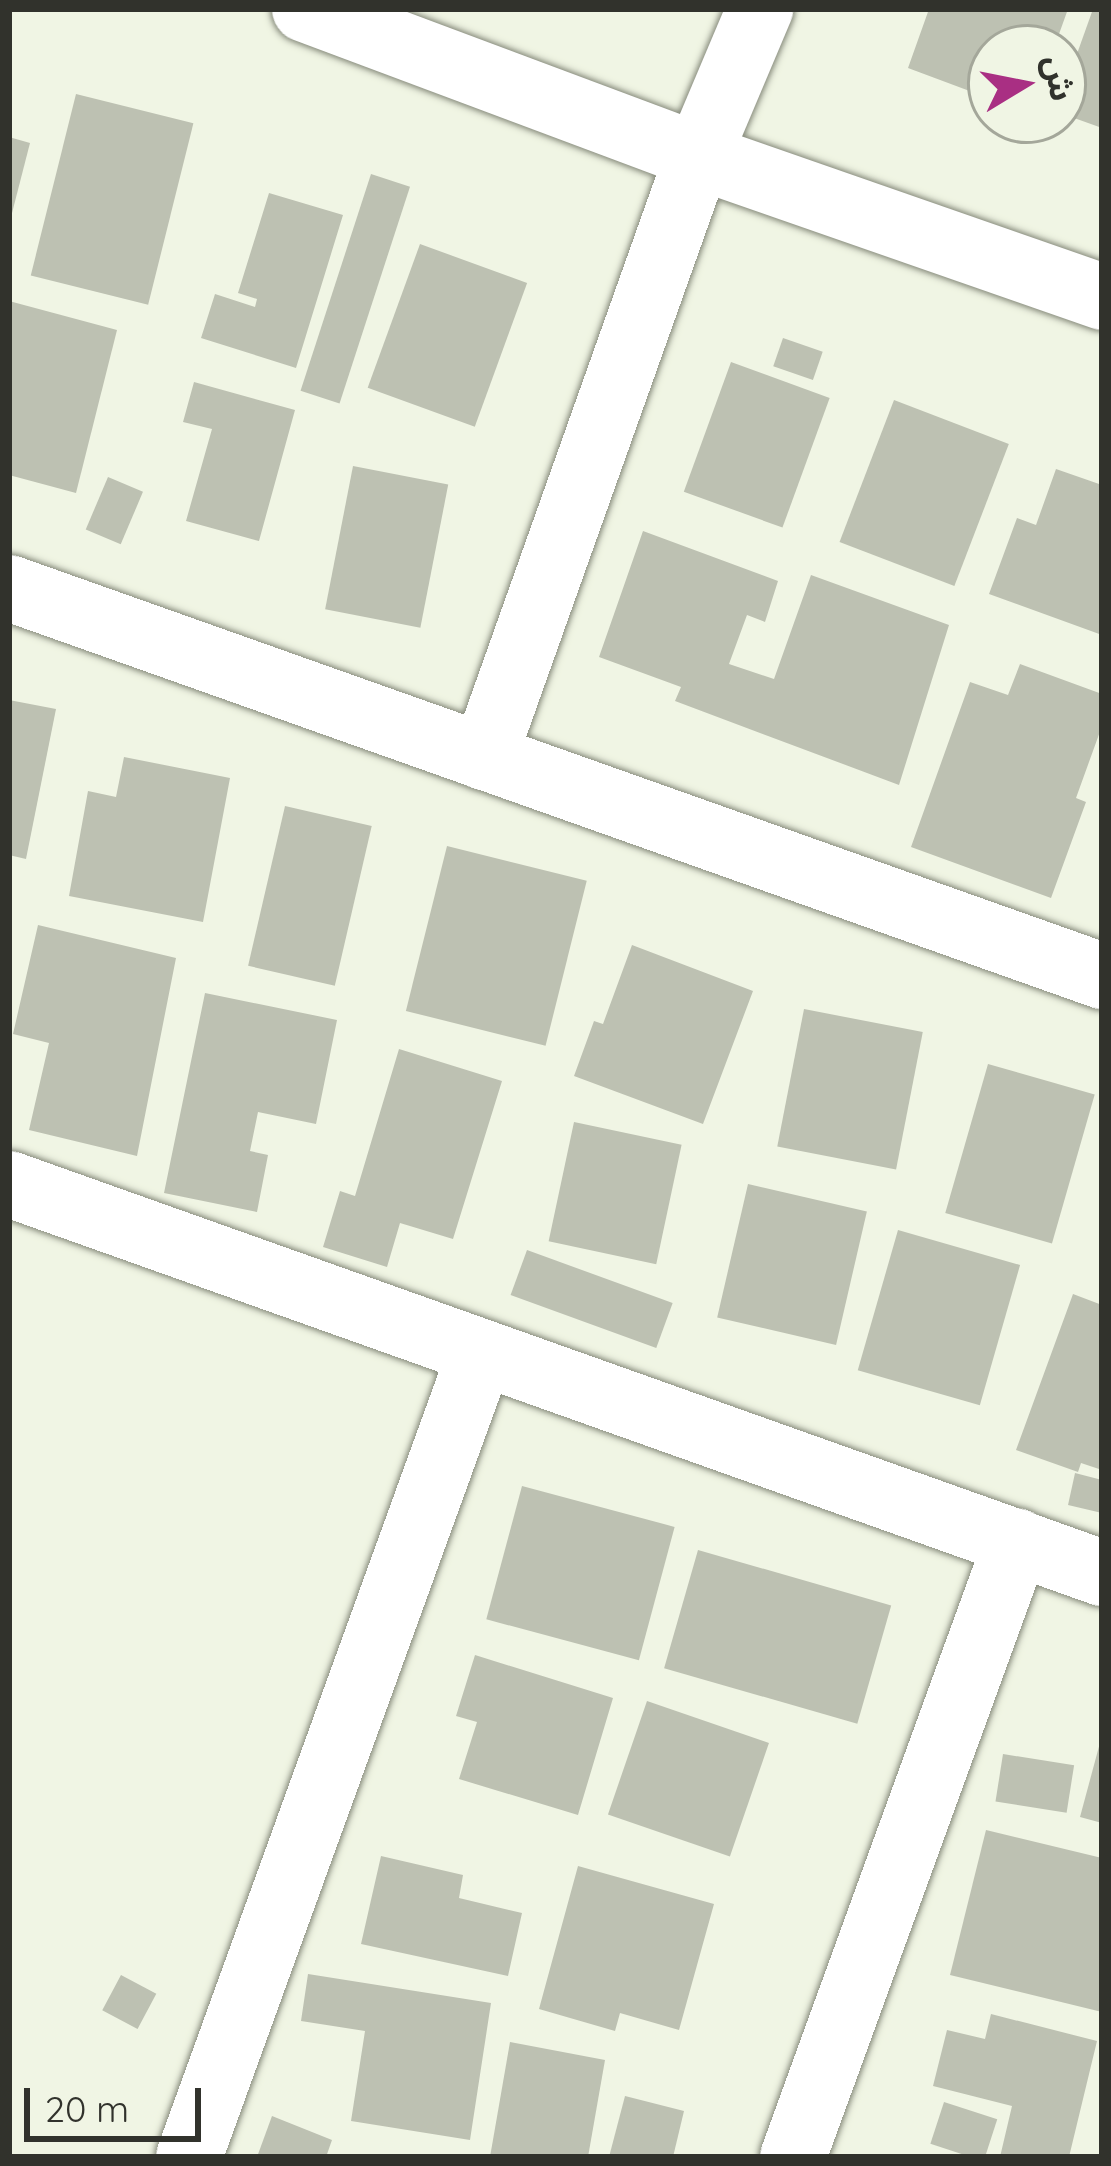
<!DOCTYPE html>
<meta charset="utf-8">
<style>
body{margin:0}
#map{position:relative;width:1111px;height:2166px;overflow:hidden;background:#f0f5e4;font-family:Quicksand,"Noto Sans Arabic",sans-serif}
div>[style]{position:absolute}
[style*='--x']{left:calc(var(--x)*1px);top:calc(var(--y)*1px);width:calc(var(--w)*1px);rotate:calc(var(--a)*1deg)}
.building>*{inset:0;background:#bdc1b2;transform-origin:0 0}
.roads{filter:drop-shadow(0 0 3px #878b7c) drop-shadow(0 0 3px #878b7c)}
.minor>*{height:66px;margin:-33px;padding:0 33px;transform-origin:33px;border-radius:33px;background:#fff}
span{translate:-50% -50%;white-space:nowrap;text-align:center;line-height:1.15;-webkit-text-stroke:9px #f0f5e4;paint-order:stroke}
.frame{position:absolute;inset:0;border:12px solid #31322c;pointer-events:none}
.north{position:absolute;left:967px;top:24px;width:120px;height:120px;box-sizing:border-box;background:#f0f5e4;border:3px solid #a4a79a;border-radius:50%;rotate:80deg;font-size:33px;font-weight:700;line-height:48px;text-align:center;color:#31322c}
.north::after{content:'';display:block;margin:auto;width:42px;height:54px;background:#a92f83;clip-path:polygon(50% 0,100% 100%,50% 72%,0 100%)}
.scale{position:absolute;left:24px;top:2088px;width:177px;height:54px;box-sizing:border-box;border:6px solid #31322c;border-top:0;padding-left:15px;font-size:36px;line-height:42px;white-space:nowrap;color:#31322c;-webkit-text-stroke:9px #f0f5e4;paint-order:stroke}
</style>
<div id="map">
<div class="building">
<div style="clip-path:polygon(929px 9px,1068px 9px,1054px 48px,991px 48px,991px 99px,908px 68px)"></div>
<div style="clip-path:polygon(1093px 9px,1102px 9px,1102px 128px,1063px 114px,1063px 93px)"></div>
<div style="left:76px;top:94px;width:121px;height:187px;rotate:14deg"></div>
<div style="clip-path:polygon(9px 137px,30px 143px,11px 217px,9px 217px)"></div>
<div style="left:371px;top:174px;width:41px;height:228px;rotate:18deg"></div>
<div style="clip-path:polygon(269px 193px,343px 215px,296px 368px,201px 338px,215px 294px,255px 307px,257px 299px,238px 293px)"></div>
<div style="left:420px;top:244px;width:114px;height:153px;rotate:20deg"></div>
<div style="clip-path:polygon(9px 301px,117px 330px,76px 493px,9px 475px)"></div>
<div style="left:783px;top:338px;width:42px;height:30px;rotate:19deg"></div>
<div style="left:731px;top:362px;width:105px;height:138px;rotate:20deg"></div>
<div style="clip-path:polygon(194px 382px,295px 410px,259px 541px,186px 521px,212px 429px,183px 422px)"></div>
<div style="left:894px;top:400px;width:123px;height:152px;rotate:21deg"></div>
<div style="left:353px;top:466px;width:97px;height:146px;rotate:11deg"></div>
<div style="clip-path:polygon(1056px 469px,1102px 485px,1102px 635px,989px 594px,1017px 518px,1036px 525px)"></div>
<div style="left:108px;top:477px;width:38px;height:57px;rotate:23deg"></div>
<div style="clip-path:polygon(643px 531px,778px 581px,765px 622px,747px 615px,729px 664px,774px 679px,811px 575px,949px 625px,899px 785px,675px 701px,681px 687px,599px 657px)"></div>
<div style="clip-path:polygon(1020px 664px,1102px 694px,1102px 726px,1076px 798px,1086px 802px,1051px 898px,911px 847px,970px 682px,1008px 695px)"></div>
<div style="clip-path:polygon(9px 700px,56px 709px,26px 859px,9px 855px)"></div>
<div style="clip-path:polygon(124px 757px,230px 778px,203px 922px,69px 896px,88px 791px,116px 797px)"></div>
<div style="left:285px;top:806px;width:89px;height:164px;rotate:13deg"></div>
<div style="left:447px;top:846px;width:144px;height:170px;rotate:14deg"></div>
<div style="clip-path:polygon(38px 925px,176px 958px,137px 1156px,29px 1130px,49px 1043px,13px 1034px)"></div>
<div style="clip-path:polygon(632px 945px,753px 991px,703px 1124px,574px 1076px,594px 1021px,603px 1024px)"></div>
<div style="clip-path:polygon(205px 993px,337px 1020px,316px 1124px,258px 1112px,250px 1151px,268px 1155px,257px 1212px,164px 1193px)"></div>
<div style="left:804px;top:1009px;width:121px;height:140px;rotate:11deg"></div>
<div style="clip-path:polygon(399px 1049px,502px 1081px,453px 1239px,400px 1223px,387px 1267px,323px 1247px,340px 1191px,355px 1196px)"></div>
<div style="left:988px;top:1064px;width:111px;height:155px;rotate:16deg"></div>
<div style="left:574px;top:1122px;width:110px;height:122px;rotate:12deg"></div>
<div style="left:748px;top:1184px;width:122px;height:137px;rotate:13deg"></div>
<div style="left:898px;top:1230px;width:127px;height:146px;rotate:16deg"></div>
<div style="left:527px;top:1250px;width:155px;height:48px;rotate:20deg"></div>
<div style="clip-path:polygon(1073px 1294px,1102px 1305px,1102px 1470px,1081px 1463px,1078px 1472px,1016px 1450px)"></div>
<div style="clip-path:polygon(1075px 1473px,1102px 1480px,1102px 1513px,1068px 1505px)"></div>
<div style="left:522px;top:1486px;width:158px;height:138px;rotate:15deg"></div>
<div style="left:698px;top:1550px;width:201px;height:123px;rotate:16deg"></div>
<div style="clip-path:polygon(475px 1655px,613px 1698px,578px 1815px,459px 1779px,477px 1722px,456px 1716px)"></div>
<div style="left:647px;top:1701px;width:129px;height:120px;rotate:19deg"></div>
<div style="clip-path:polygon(1101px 1739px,1102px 1739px,1102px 1823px,1080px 1817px)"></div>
<div style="left:1003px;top:1754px;width:72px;height:48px;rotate:9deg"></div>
<div style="clip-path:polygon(986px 1830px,1102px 1858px,1102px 2012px,950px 1975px)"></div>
<div style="clip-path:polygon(381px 1856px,463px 1875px,459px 1898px,522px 1913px,508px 1976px,361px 1944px)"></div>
<div style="clip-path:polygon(578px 1866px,714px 1904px,679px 2030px,620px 2013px,615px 2031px,539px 2009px)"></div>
<div style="clip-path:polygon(308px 1974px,491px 2003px,470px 2140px,351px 2121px,365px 2031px,301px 2021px)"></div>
<div style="left:121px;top:1975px;width:40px;height:40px;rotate:28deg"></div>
<div style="clip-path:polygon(991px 2014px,1097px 2041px,1069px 2157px,1000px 2157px,1012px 2106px,933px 2086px,947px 2030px,985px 2039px)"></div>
<div style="clip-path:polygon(510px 2042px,605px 2060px,588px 2157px,490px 2157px)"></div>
<div style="clip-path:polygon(625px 2096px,684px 2111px,673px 2157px,609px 2157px)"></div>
<div style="left:944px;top:2102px;width:56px;height:44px;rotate:18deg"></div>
<div style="clip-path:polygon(272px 2116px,332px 2140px,326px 2157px,257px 2157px)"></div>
</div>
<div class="roads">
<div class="minor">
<div style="--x:305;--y:9;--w:420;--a:20.5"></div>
<div style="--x:698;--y:156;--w:428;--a:19.2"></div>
<div style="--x:9;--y:588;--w:1160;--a:19.54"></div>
<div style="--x:484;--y:757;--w:638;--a:-70.4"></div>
<div style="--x:698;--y:156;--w:160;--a:-67.1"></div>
<div style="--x:9;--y:1184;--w:1160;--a:19.59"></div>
<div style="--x:189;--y:2157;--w:856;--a:-70.06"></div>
<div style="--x:793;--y:2157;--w:655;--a:-69.99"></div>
</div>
</div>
<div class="frame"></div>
<div class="north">ش</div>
<div class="scale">20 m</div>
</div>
